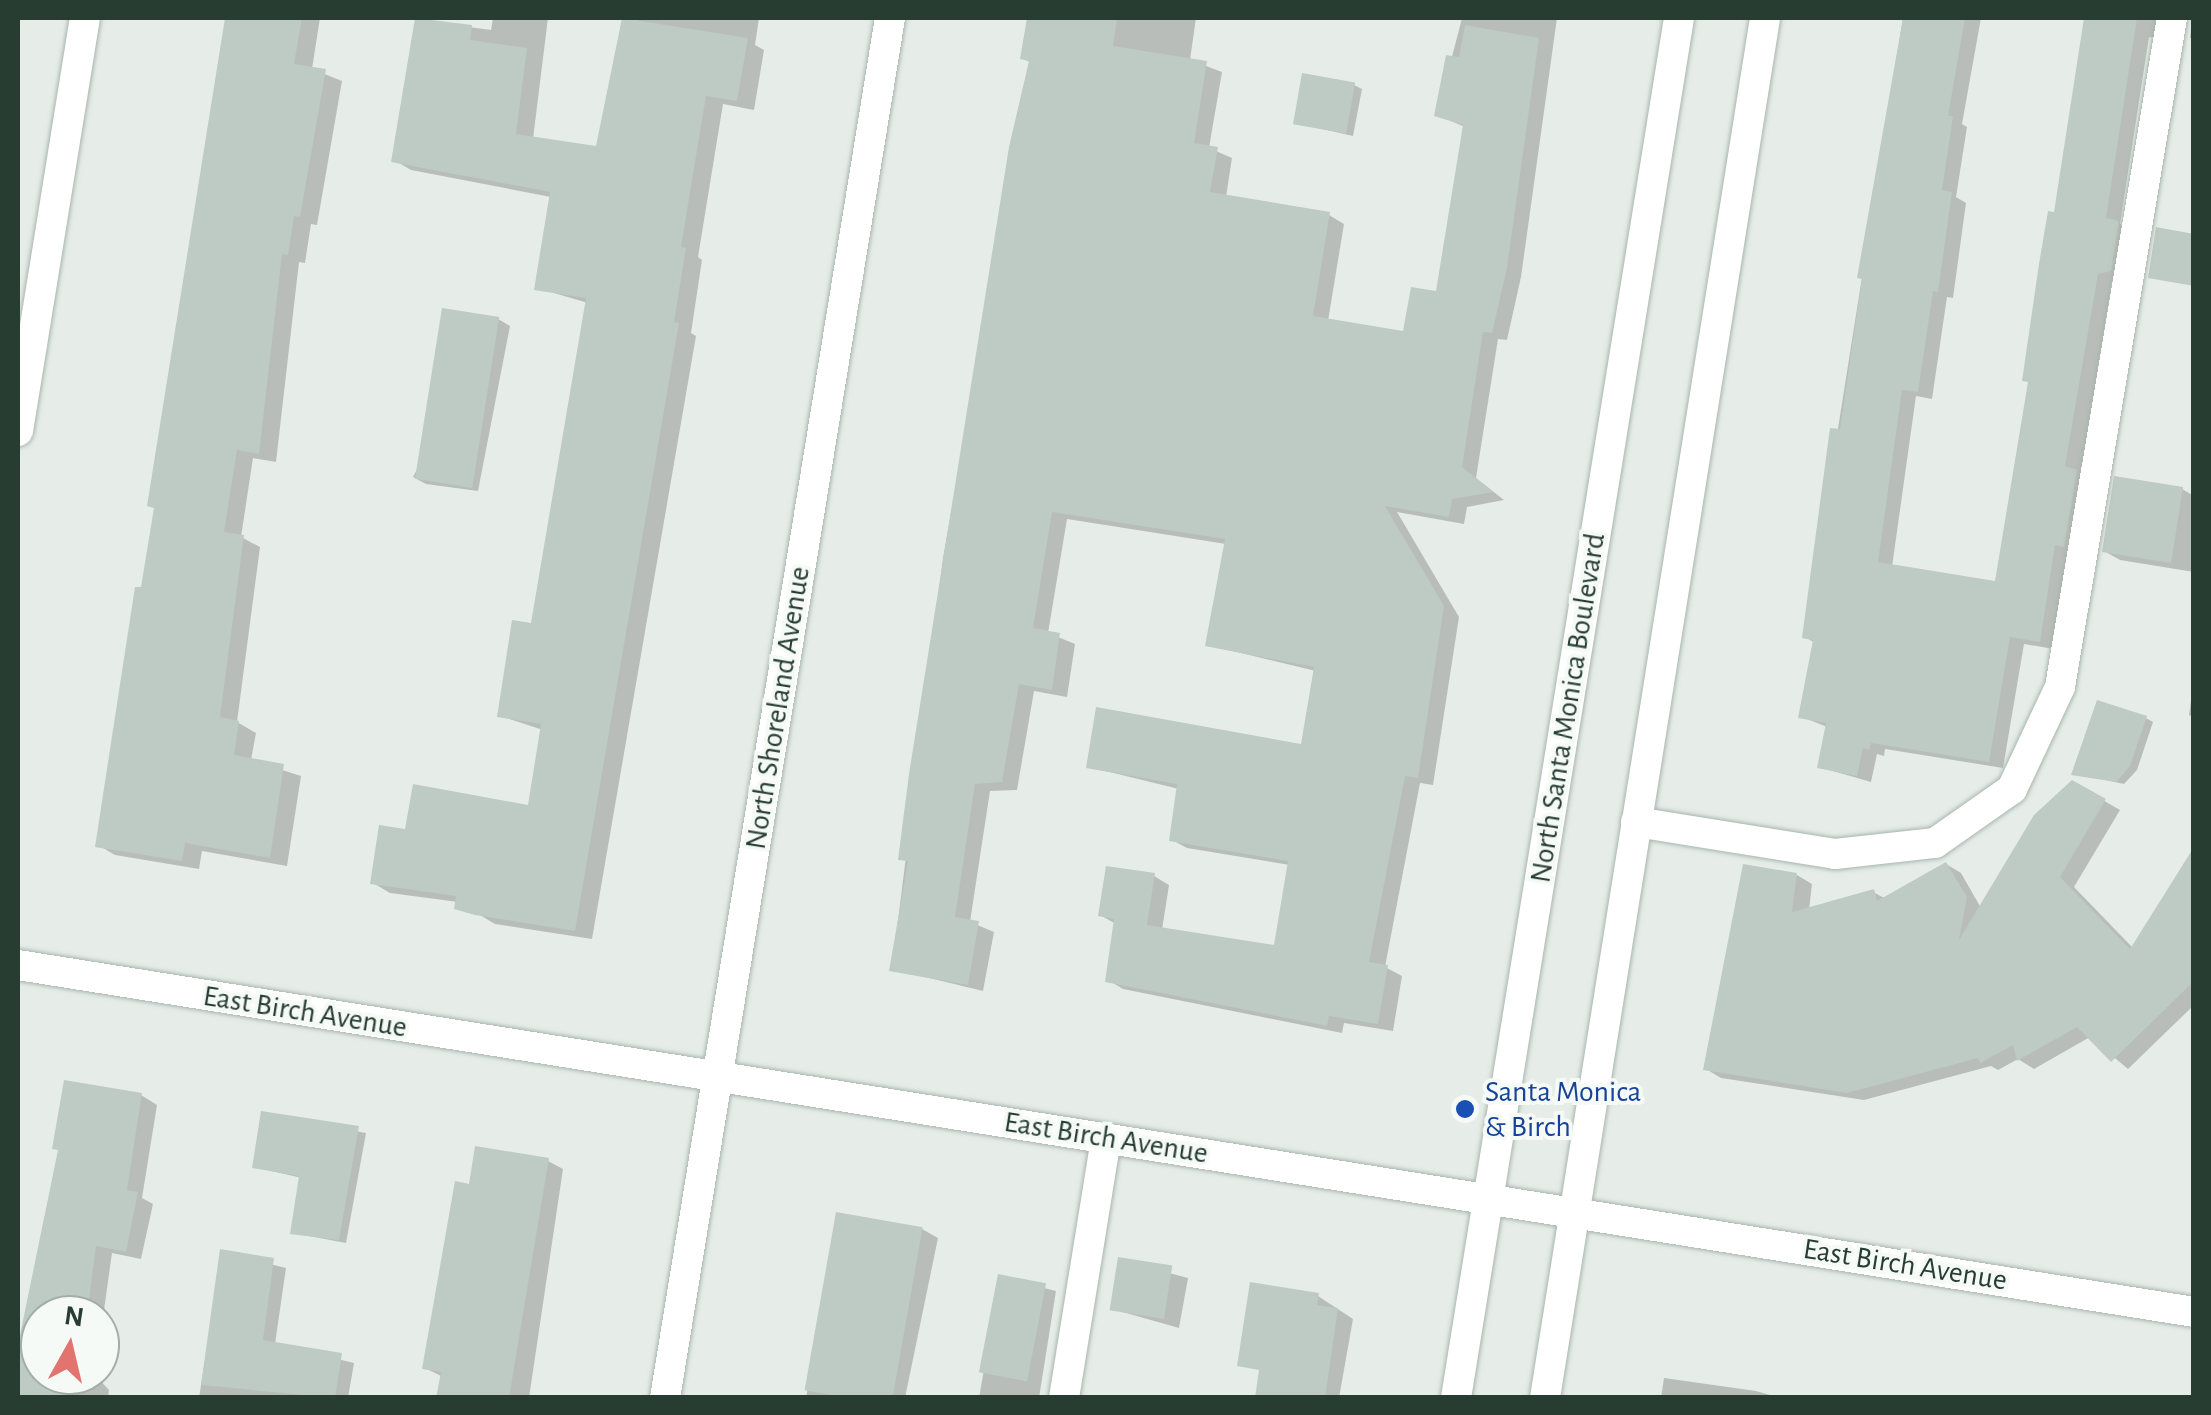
<!DOCTYPE html>
<style>
body{margin:0}
#map{position:relative;width:2211px;height:1415px;overflow:hidden;background:#e6ede8;font-family:"Alegreya Sans",sans-serif}
div>[style]{position:absolute}
[style*='--x']{left:calc(var(--x)*1px);top:calc(var(--y)*1px);width:calc(var(--w)*1px);rotate:calc(var(--a)*1deg)}
.shadow>*{inset:0;background:#0003}
.building>*{inset:0;background:#becac4;transform-origin:0 0}
.roads{filter:drop-shadow(0 0 2px #a9b5ae) drop-shadow(0 0 2px #a9b5ae)}
.service>*{height:30px;margin:-15px;padding:0 15px;transform-origin:15px;border-radius:15px;background:#fff}
.minor>*{height:30px;margin:-15px;padding:0 15px;transform-origin:15px;border-radius:15px;background:#fff}
.tertiary>*{height:30px;margin:-15px;padding:0 15px;transform-origin:15px;border-radius:15px;background:#fff}
.dots>*{width:28px;height:28px;translate:-50% -50%;box-sizing:border-box;border:5px solid #f6faf7;border-radius:50%}
span{translate:-50% -50%;white-space:nowrap;text-align:center;line-height:1.15;-webkit-text-stroke:8px #f6faf7;paint-order:stroke}
.street-label{font-size:30px;color:#273d32}
.transit-label{font-size:30px;color:#164399}
.left{translate:0 -50%;text-align:left}
.frame{position:absolute;inset:0;border:20px solid #273d32;pointer-events:none}
.north{position:absolute;left:20px;top:1295px;width:100px;height:100px;box-sizing:border-box;background:#f6faf7;border:2px solid #a3aea8;border-radius:50%;rotate:8deg;font-size:28px;font-weight:700;line-height:40px;text-align:center;color:#273d32}
.north::after{content:'';display:block;margin:auto;width:35px;height:45px;background:#e2736e;clip-path:polygon(50% 0,100% 100%,50% 72%,0 100%)}
</style>
<div id="map">
<div class="shadow">
<div style="clip-path:polygon(227px 18px,320px 18px,312px 69px,342px 81px,317px 225px,311px 224px,305px 263px,299px 262px,276px 462px,253px 458px,241px 537px,260px 547px,237px 722px,256px 733px,251px 760px,301px 776px,287px 866px,202px 851px,199px 869px,115px 855px,98px 845px,157px 509px,149px 505px)"></div>
<div style="clip-path:polygon(493px 18px,548px 18px,533px 139px,598px 149px,637px 18px,759px 18px,755px 45px,764px 50px,754px 110px,723px 104px,698px 257px,702px 260px,691px 333px,696px 336px,592px 939px,495px 924px,458px 902px,390px 893px,373px 883px,407px 832px,530px 808px,543px 730px,500px 716px,533px 626px,588px 303px,537px 288px,551px 197px,411px 170px,394px 160px,417px 20px,491px 30px)"></div>
<div style="clip-path:polygon(1030px 18px,1196px 18px,1190px 60px,1222px 72px,1209px 148px,1232px 158px,1226px 197px,1329px 215px,1344px 224px,1328px 321px,1405px 334px,1438px 294px,1465px 127px,1437px 115px,1462px 18px,1557px 18px,1521px 277px,1507px 340px,1498px 339px,1476px 478px,1504px 500px,1467px 507px,1464px 524px,1397px 512px,1459px 617px,1433px 785px,1420px 783px,1385px 967px,1402px 976px,1393px 1031px,1344px 1023px,1342px 1033px,1123px 989px,1108px 980px,1116px 924px,1100px 915px,1154px 876px,1169px 885px,1162px 930px,1276px 948px,1290px 865px,1187px 848px,1172px 840px,1179px 789px,1089px 767px,1303px 747px,1316px 671px,1208px 645px,1226px 544px,1067px 519px,1048px 633px,1075px 644px,1067px 697px,1034px 691px,1017px 790px,990px 791px,970px 922px,994px 932px,983px 991px,892px 969px,943px 558px,1031px 63px,1023px 58px)"></div>
<div style="clip-path:polygon(1903px 18px,1981px 18px,1962px 124px,1967px 127px,1956px 197px,1966px 203px,1953px 298px,1947px 297px,1932px 399px,1916px 396px,1892px 567px,1997px 584px,2086px 18px,2170px 18px,2165px 40px,2149px 37px,2120px 224px,2132px 231px,2125px 279px,2112px 281px,2054px 649px,2024px 644px,2003px 768px,1885px 749px,1884px 756px,1877px 754px,1871px 782px,1819px 767px,1827px 727px,1800px 716px,1815px 643px,1805px 637px)"></div>
<div style="clip-path:polygon(2192px 18px,2194px 18px,2194px 40px,2190px 38px)"></div>
<div style="clip-path:polygon(1354px 85px,1362px 89px,1353px 136px,1296px 123px)"></div>
<div style="clip-path:polygon(498px 319px,510px 326px,478px 491px,426px 484px,413px 477px)"></div>
<div style="clip-path:polygon(2182px 489px,2194px 496px,2194px 572px,2120px 560px,2104px 551px)"></div>
<div style="clip-path:polygon(2194px 679px,2194px 718px,2189px 715px)"></div>
<div style="clip-path:polygon(2146px 718px,2153px 722px,2137px 770px,2124px 784px,2074px 773px)"></div>
<div style="clip-path:polygon(2073px 783px,2120px 810px,2074px 887px,2133px 948px,2194px 861px,2194px 1005px,2128px 1069px,2090px 1037px,2034px 1069px,2018px 1059px,1998px 1070px,1991px 1066px,1864px 1100px,1721px 1078px,1706px 1069px,1797px 875px,1812px 884px,1809px 910px,1873px 892px,1886px 899px,1946px 864px,1961px 873px,1981px 908px)"></div>
<div style="clip-path:polygon(141px 1095px,157px 1105px,142px 1198px,153px 1204px,141px 1259px,112px 1253px,100px 1339px,100px 1315px,40px 1315px,40px 1375px,95px 1375px,109px 1390px,108px 1398px,18px 1398px,35px 1265px)"></div>
<div style="clip-path:polygon(263px 1114px,366px 1133px,346px 1243px,293px 1233px,302px 1178px,254px 1167px)"></div>
<div style="clip-path:polygon(548px 1161px,563px 1169px,529px 1398px,438px 1398px,443px 1377px,425px 1368px,471px 1186px)"></div>
<div style="clip-path:polygon(838px 1215px,922px 1229px,938px 1238px,905px 1398px,806px 1398px)"></div>
<div style="clip-path:polygon(222px 1252px,286px 1268px,275px 1344px,354px 1363px,348px 1398px,199px 1398px)"></div>
<div style="clip-path:polygon(1120px 1260px,1188px 1278px,1179px 1328px,1112px 1309px)"></div>
<div style="clip-path:polygon(1000px 1277px,1056px 1291px,1039px 1398px,979px 1398px)"></div>
<div style="clip-path:polygon(1318px 1296px,1353px 1319px,1339px 1398px,1257px 1398px)"></div>
<div style="clip-path:polygon(1664px 1378px,1756px 1391px,1781px 1398px,1661px 1398px)"></div>
</div>
<div class="building">
<div style="clip-path:polygon(225px 18px,302px 18px,294px 64px,326px 69px,300px 217px,294px 216px,288px 255px,282px 254px,259px 454px,237px 450px,224px 532px,244px 535px,220px 717px,239px 721px,234px 755px,284px 764px,270px 858px,185px 843px,182px 861px,95px 847px,135px 587px,141px 587px,154px 508px,147px 506px)"></div>
<div style="clip-path:polygon(415px 18px,472px 25px,470px 40px,527px 48px,516px 134px,596px 146px,622px 18px,748px 38px,737px 101px,706px 96px,681px 247px,686px 248px,674px 322px,679px 323px,575px 931px,475px 915px,454px 909px,456px 896px,370px 884px,379px 825px,405px 829px,413px 784px,528px 805px,541px 724px,497px 717px,512px 620px,531px 623px,586px 298px,534px 290px,550px 192px,391px 162px)"></div>
<div style="clip-path:polygon(1027px 18px,1117px 18px,1113px 46px,1207px 61px,1194px 143px,1218px 147px,1210px 192px,1330px 212px,1313px 316px,1403px 331px,1411px 287px,1436px 291px,1463px 125px,1434px 116px,1446px 55px,1459px 57px,1465px 25px,1539px 38px,1507px 268px,1492px 333px,1483px 332px,1462px 467px,1493px 492px,1452px 499px,1449px 517px,1385px 506px,1444px 606px,1418px 778px,1405px 776px,1369px 962px,1388px 965px,1378px 1024px,1329px 1016px,1327px 1026px,1105px 982px,1114px 919px,1134px 923px,1098px 916px,1106px 866px,1155px 873px,1147px 925px,1274px 945px,1288px 861px,1169px 841px,1177px 784px,1086px 768px,1096px 707px,1301px 744px,1314px 667px,1205px 646px,1225px 539px,1052px 512px,1033px 628px,1060px 633px,1052px 690px,1019px 684px,1002px 782px,975px 784px,955px 917px,979px 921px,968px 985px,889px 971px,908px 861px,898px 860px,909px 774px,1009px 147px,1029px 61px,1020px 59px)"></div>
<div style="clip-path:polygon(1903px 18px,1965px 18px,1948px 116px,1953px 116px,1942px 190px,1952px 192px,1938px 292px,1933px 291px,1918px 392px,1902px 390px,1878px 562px,1995px 581px,2028px 382px,2022px 381px,2039px 264px,2048px 211px,2054px 212px,2084px 18px,2137px 18px,2106px 218px,2119px 221px,2111px 271px,2098px 274px,2065px 466px,2077px 470px,2064px 547px,2055px 545px,2040px 642px,2010px 637px,1989px 762px,1871px 743px,1869px 750px,1863px 748px,1857px 776px,1817px 768px,1826px 723px,1798px 718px,1813px 640px,1802px 638px,1830px 428px,1840px 429px,1862px 279px,1857px 278px)"></div>
<div style="left:1302px;top:73px;width:54px;height:52px;rotate:10deg"></div>
<div style="clip-path:polygon(2156px 227px,2194px 234px,2194px 286px,2148px 278px)"></div>
<div style="left:442px;top:308px;width:58px;height:173px;rotate:9deg"></div>
<div style="left:2114px;top:476px;width:70px;height:77px;rotate:9deg"></div>
<div style="clip-path:polygon(2097px 700px,2147px 716px,2130px 766px,2116px 782px,2071px 775px)"></div>
<div style="clip-path:polygon(2072px 780px,2106px 799px,2060px 877px,2130px 949px,2194px 847px,2194px 981px,2111px 1062px,2077px 1027px,2017px 1061px,2013px 1045px,1980px 1063px,1978px 1058px,1847px 1093px,1703px 1070px,1743px 864px,1797px 873px,1792px 912px,1874px 889px,1877px 901px,1946px 862px,1967px 897px,1959px 940px,2034px 815px)"></div>
<div style="clip-path:polygon(64px 1080px,142px 1093px,127px 1190px,138px 1192px,126px 1252px,96px 1246px,87px 1315px,40px 1315px,40px 1375px,78px 1375px,75px 1398px,18px 1398px,18px 1345px,58px 1150px,52px 1149px)"></div>
<div style="clip-path:polygon(261px 1111px,359px 1126px,339px 1240px,290px 1234px,299px 1176px,252px 1168px)"></div>
<div style="clip-path:polygon(475px 1146px,549px 1158px,509px 1398px,436px 1398px,441px 1372px,422px 1369px,455px 1181px,469px 1184px)"></div>
<div style="left:836px;top:1212px;width:88px;height:181px;rotate:10deg"></div>
<div style="clip-path:polygon(220px 1249px,274px 1258px,263px 1340px,342px 1353px,335px 1398px,201px 1385px)"></div>
<div style="left:1118px;top:1257px;width:55px;height:54px;rotate:9deg"></div>
<div style="left:998px;top:1274px;width:49px;height:100px;rotate:11deg"></div>
<div style="clip-path:polygon(1250px 1282px,1319px 1293px,1317px 1305px,1338px 1308px,1325px 1398px,1255px 1398px,1259px 1370px,1237px 1366px)"></div>
</div>
<div class="roads">
<div class="service">
<div style="--x:1636;--y:822;--w:202;--a:9.1"></div>
<div style="--x:1835;--y:854;--w:101;--a:-6.3"></div>
<div style="--x:1935;--y:843;--w:94;--a:-35"></div>
<div style="--x:2012;--y:789;--w:113;--a:-64.8"></div>
<div style="--x:2060;--y:687;--w:678;--a:-80.5"></div>
<div style="--x:1064;--y:1398;--w:263;--a:-80.8"></div>
</div>
<div class="minor">
<div style="--x:18;--y:431;--w:418;--a:-80.8"></div>
<div style="--x:18;--y:965;--w:2203;--a:9.06"></div>
<div style="--x:665;--y:1398;--w:1398;--a:-80.74"></div>
</div>
<div class="tertiary">
<div style="--x:1456;--y:1398;--w:1398;--a:-80.82"></div>
<div style="--x:1545;--y:1398;--w:1397;--a:-80.94"></div>
</div>
</div>
<div class="dots">
<div style="left:1465px;top:1109px;background:#1a4fb4"></div>
</div>
<div class="street-label">
<span style="left:778px;top:708px;rotate:-81deg">North Shoreland Avenue</span>
<span style="left:1568px;top:708px;rotate:-81deg">North Santa Monica Boulevard</span>
<span style="left:305px;top:1012px;rotate:9deg">East Birch Avenue</span>
<span style="left:1106px;top:1138px;rotate:9deg">East Birch Avenue</span>
<span style="left:1905px;top:1265px;rotate:9deg">East Birch Avenue</span>
</div>
<div class="transit-label">
<span class="left" style="left:1485px;top:1109px">Santa Monica<br>&amp; Birch</span>
</div>
<div class="frame"></div>
<div class="north">N</div>
</div>
